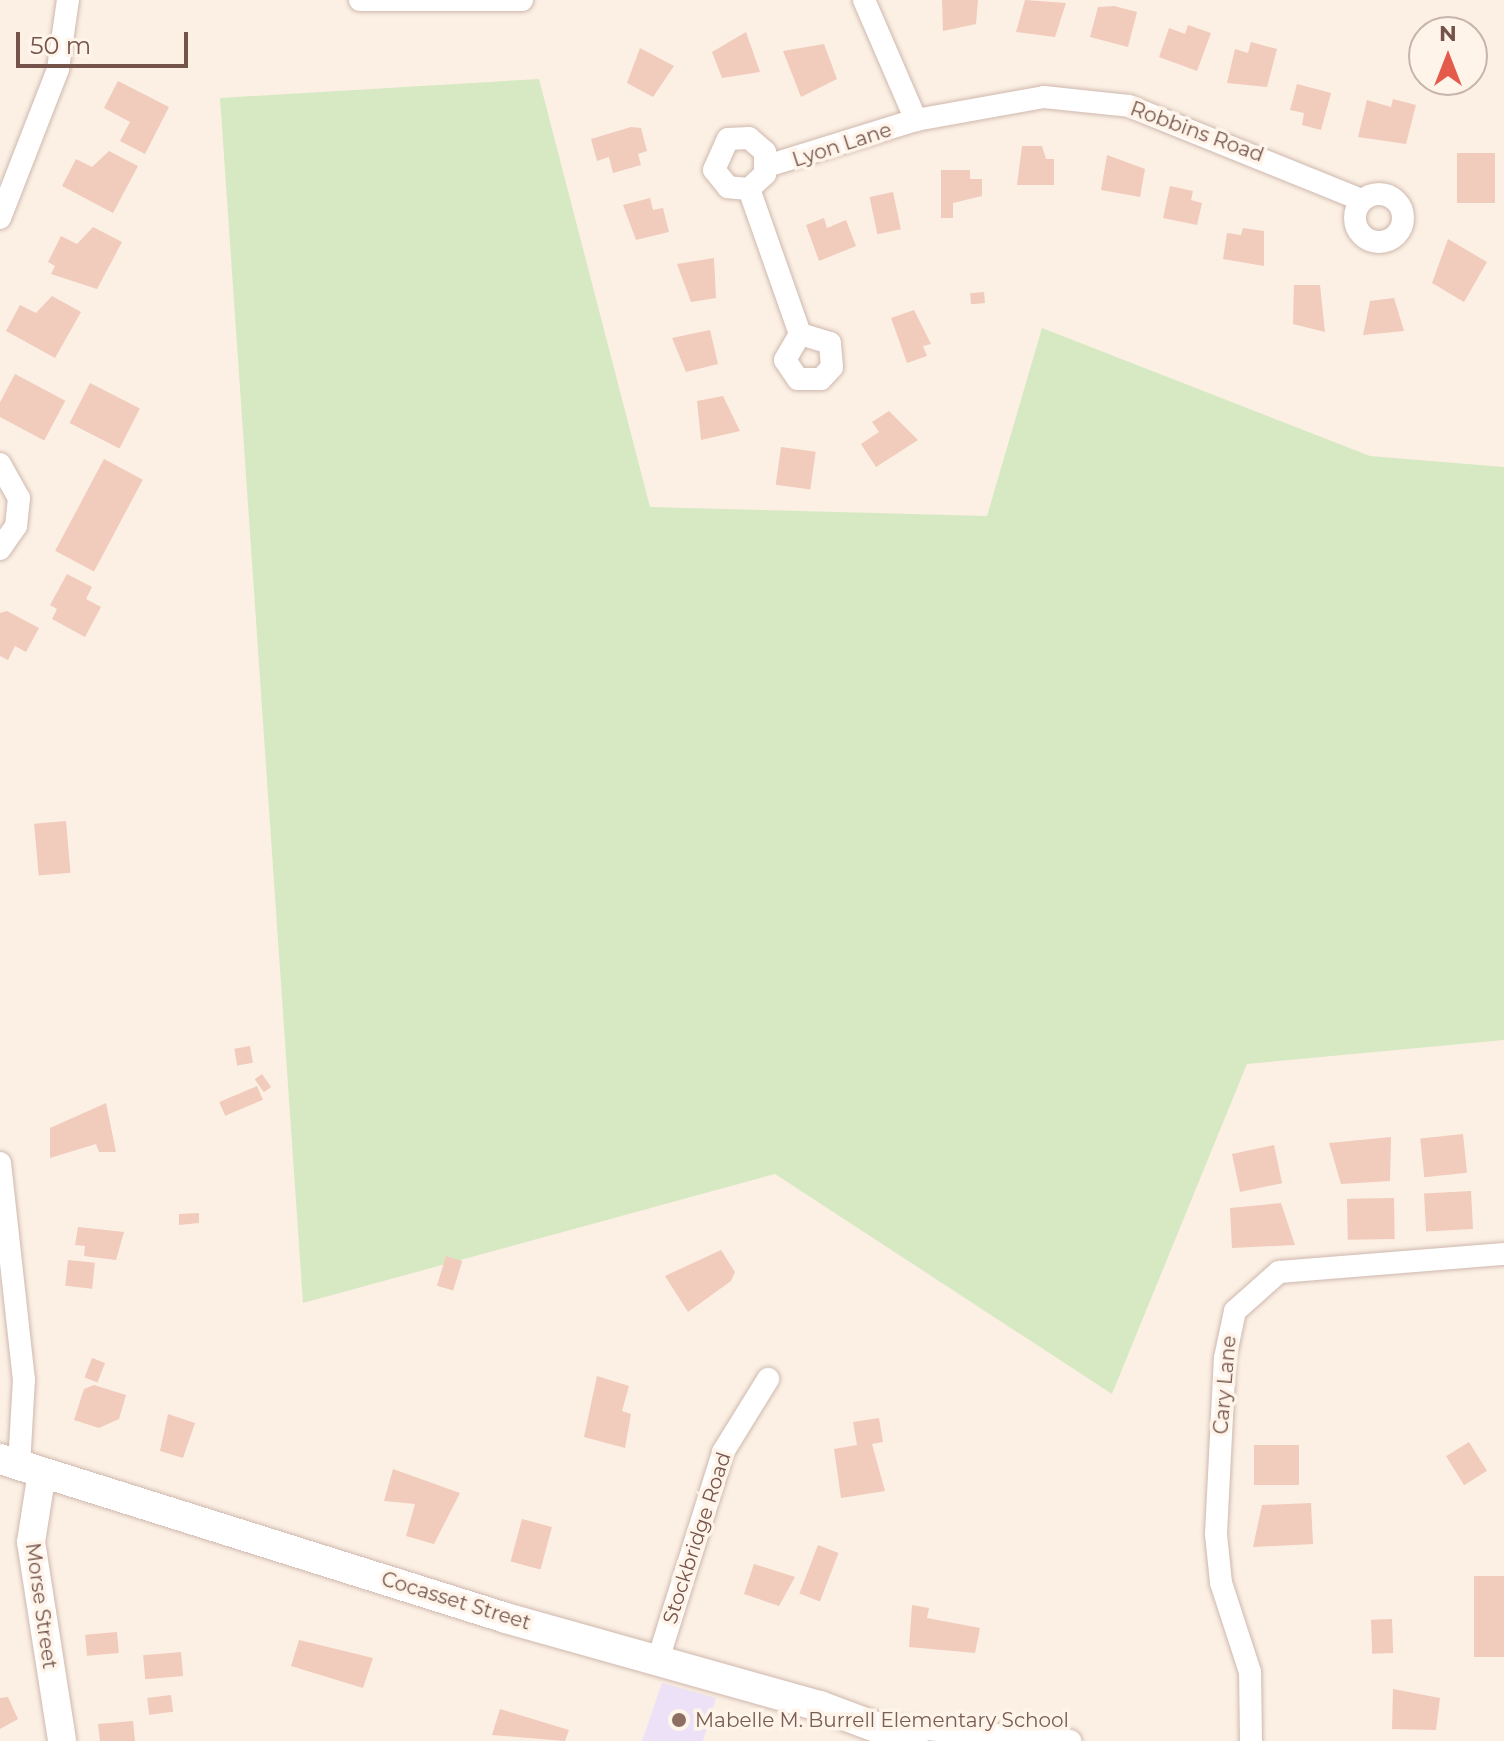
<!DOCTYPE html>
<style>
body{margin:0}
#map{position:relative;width:1504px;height:1741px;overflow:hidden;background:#fcf0e4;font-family:Montserrat,sans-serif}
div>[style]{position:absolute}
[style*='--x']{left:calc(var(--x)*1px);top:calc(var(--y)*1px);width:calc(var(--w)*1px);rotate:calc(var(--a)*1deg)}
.education>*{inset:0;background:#ede1f8}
.green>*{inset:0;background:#d7e9c3}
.building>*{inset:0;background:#f1cbbc;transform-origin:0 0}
.roads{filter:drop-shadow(0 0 2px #cfb8ae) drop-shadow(0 0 2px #cfb8ae)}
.minor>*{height:22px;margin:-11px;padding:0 11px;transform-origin:11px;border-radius:11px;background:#fff}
.minor>.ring{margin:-11px;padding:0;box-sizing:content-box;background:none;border:22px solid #fff;border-radius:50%}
.tertiary>*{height:28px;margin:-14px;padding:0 14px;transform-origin:14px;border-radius:14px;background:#fff}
.secondary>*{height:30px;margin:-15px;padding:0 15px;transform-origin:15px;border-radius:15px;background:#fff}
.dots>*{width:22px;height:22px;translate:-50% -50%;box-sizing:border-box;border:4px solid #fff4ea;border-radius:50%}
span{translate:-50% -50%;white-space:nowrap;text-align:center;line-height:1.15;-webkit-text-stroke:7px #fff4ea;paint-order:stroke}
.street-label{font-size:20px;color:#74544a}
.education-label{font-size:20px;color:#785e54}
.left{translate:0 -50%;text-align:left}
.north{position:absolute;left:1408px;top:16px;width:80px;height:80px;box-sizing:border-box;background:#fff4ea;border:2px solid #c7b4aa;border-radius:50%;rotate:0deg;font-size:22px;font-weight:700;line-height:32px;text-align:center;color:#74544a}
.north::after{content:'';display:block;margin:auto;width:28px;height:36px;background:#e45a4b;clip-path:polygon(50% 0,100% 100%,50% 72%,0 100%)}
.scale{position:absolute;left:16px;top:32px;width:172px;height:36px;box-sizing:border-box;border:4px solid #74544a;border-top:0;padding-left:10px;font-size:24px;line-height:28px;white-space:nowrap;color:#74544a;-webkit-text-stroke:6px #fff4ea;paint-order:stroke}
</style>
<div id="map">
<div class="education">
<div style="clip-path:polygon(662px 1683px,716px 1698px,703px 1741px,642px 1741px)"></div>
</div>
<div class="green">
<div style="clip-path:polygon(539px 79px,650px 507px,987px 516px,1042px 328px,1370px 456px,1504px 467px,1504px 1040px,1247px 1064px,1112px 1394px,775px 1174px,303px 1303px,220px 98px)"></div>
</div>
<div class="building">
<div style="clip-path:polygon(942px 0,978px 0,976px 24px,943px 31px)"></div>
<div style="clip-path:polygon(1025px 0,1066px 3px,1055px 37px,1016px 32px)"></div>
<div style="clip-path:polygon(1114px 6px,1137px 12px,1128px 47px,1090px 37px,1098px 7px)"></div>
<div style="clip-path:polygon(1188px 25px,1211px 33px,1197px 71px,1159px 57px,1169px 28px,1185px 34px)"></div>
<div style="clip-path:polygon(746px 32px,760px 72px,722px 78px,712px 52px)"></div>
<div style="clip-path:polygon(1251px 42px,1277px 49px,1267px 87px,1227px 83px,1235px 49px,1248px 53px)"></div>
<div style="clip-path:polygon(824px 44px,837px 79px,801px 97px,783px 51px)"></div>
<div style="clip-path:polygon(640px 48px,674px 66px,653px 97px,627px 83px)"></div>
<div style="clip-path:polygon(118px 81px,169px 107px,145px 154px,120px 141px,130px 122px,104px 108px)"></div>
<div style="clip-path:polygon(1297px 84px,1331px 93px,1321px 130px,1302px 125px,1304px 113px,1290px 110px)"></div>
<div style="clip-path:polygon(1393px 99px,1416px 105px,1406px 144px,1358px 137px,1367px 100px,1391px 107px)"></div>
<div style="clip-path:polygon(631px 127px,641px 128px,647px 151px,638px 154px,641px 165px,613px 173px,609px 157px,597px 161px,591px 139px)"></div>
<div style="clip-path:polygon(1022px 146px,1042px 146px,1046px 159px,1054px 159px,1054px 185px,1017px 185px)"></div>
<div style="clip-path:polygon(109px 151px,138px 166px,113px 213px,62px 186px,76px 159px,92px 167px)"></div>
<div style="left:1457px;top:153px;width:38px;height:50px"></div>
<div style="clip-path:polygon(1107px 155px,1145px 169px,1140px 197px,1101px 190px)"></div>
<div style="clip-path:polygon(941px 170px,970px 170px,970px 179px,982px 179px,982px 196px,953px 203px,953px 218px,941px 218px)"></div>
<div style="clip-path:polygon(1170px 186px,1193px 191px,1191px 200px,1202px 203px,1197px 225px,1163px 218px)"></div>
<div style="left:893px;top:192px;width:38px;height:24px;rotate:78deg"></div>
<div style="clip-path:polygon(650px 198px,653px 210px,663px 208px,669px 232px,636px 240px,623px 205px)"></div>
<div style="clip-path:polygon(824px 218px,827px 228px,846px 220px,856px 246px,819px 261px,806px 225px)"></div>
<div style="clip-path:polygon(93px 227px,122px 242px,97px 289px,51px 274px,55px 266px,48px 262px,61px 236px,77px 244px)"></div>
<div style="clip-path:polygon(1243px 228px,1264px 231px,1264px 266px,1223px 259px,1227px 233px,1241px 235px)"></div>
<div style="clip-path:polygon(1448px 239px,1487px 262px,1464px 302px,1432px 283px)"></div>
<div style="clip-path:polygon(714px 258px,716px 298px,691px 302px,677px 264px)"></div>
<div style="clip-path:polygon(1294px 285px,1320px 285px,1325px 332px,1293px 324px)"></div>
<div style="left:984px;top:292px;width:11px;height:14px;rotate:85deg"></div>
<div style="clip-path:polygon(52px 296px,81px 312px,55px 358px,6px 331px,20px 305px,36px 313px)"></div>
<div style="clip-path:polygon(1394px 298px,1404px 331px,1363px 335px,1370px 301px)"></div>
<div style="clip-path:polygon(914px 310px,931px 344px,923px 346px,927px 356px,907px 363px,891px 318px)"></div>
<div style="clip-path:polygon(710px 330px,718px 364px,686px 372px,672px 338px)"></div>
<div style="left:15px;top:374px;width:57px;height:45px;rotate:28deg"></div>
<div style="left:90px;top:383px;width:56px;height:45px;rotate:27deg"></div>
<div style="clip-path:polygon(723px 396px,740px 431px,701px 440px,697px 401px)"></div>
<div style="clip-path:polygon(889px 411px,918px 440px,876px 467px,861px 444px,879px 432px,872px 422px)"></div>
<div style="left:781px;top:447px;width:35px;height:38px;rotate:8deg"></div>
<div style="left:104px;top:459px;width:44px;height:104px;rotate:28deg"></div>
<div style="clip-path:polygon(67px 574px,92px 587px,86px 599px,101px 607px,85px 637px,52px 619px,57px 609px,50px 605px)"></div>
<div style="clip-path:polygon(7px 611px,39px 628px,26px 652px,15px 646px,8px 660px,0 656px,0 613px)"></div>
<div style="left:66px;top:821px;width:52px;height:32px;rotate:85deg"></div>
<div style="left:250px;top:1046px;width:17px;height:16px;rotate:80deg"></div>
<div style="left:262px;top:1074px;width:16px;height:9px;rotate:55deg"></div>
<div style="left:257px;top:1086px;width:15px;height:41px;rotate:67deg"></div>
<div style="clip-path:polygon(106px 1103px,116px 1152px,99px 1152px,96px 1144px,50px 1158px,50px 1128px)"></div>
<div style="left:1463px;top:1134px;width:39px;height:43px;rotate:84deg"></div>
<div style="clip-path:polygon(1391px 1137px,1390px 1181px,1341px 1184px,1329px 1143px)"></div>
<div style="left:1274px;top:1145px;width:39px;height:43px;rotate:78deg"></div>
<div style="left:1471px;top:1191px;width:38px;height:47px;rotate:87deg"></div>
<div style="left:1394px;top:1198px;width:41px;height:47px;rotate:89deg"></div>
<div style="clip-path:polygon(1281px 1203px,1295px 1245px,1232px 1248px,1230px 1208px)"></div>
<div style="clip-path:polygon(199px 1213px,199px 1223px,179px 1225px,179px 1214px)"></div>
<div style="clip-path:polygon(78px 1227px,124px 1232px,116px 1260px,84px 1256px,85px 1246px,75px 1245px)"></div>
<div style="clip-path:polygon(721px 1250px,735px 1272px,731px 1281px,688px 1312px,665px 1276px)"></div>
<div style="left:446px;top:1256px;width:17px;height:31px;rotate:17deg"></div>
<div style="left:68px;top:1260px;width:27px;height:26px;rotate:6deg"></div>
<div style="left:92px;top:1358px;width:14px;height:21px;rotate:21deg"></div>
<div style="clip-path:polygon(597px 1376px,629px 1386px,622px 1411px,631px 1414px,625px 1448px,584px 1437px)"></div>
<div style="clip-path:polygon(94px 1385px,126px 1395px,119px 1419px,99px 1428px,74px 1420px,84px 1389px)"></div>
<div style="clip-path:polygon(168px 1414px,195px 1423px,183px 1458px,160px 1451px)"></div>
<div style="clip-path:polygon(879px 1418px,883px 1442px,872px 1444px,885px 1491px,841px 1498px,834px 1449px,857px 1445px,853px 1422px)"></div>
<div style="left:1469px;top:1442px;width:34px;height:27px;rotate:58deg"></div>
<div style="left:1254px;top:1445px;width:45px;height:40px"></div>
<div style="clip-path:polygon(393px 1469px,460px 1493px,434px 1544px,406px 1536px,415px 1504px,384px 1501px)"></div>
<div style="clip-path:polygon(1311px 1503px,1313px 1544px,1253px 1547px,1262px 1505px)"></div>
<div style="left:522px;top:1519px;width:31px;height:44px;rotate:15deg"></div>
<div style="left:818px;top:1545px;width:22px;height:52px;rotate:21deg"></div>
<div style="clip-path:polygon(754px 1564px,795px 1577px,779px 1606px,744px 1594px)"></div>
<div style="left:1504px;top:1576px;width:81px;height:30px;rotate:90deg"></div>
<div style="clip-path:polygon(912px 1605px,929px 1608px,927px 1618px,980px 1628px,975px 1653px,909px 1647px)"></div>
<div style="left:1392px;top:1619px;width:34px;height:21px;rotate:88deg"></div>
<div style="left:117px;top:1632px;width:21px;height:32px;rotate:85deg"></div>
<div style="clip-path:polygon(299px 1640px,373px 1658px,363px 1688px,291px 1666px)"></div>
<div style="left:181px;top:1652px;width:24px;height:38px;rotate:85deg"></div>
<div style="clip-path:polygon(1393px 1689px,1440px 1698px,1436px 1730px,1392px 1729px)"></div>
<div style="left:171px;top:1695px;width:17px;height:24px;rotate:83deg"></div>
<div style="clip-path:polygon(8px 1697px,18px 1719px,0 1729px,0 1698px)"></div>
<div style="clip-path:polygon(500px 1709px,569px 1730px,565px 1741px,492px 1735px)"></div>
<div style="clip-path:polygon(133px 1721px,135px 1741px,100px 1741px,98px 1724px)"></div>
</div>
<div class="roads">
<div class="minor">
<div style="--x:360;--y:0;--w:162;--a:0"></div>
<div style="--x:864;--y:0;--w:131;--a:66.6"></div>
<div style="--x:916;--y:120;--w:130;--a:-10.2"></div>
<div style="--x:1044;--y:97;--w:85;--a:6"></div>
<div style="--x:1129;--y:106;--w:251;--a:22"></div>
<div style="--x:767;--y:166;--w:156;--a:-17.2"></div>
<div style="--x:749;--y:189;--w:21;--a:-175"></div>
<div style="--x:728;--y:187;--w:22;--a:-129"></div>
<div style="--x:714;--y:170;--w:34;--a:-66"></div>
<div style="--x:728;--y:139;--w:21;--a:-3"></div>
<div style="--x:749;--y:138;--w:21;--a:41"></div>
<div style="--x:765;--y:152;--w:22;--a:90"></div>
<div style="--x:765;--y:174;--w:22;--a:137"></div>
<div style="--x:749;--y:189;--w:154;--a:70.6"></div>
<div style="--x:800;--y:334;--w:30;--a:120"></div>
<div style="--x:785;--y:360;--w:23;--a:56"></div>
<div style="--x:798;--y:379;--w:23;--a:0"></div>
<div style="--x:821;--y:379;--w:16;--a:-47"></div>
<div style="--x:832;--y:367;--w:24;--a:-95"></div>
<div style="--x:830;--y:343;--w:31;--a:-163"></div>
<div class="ring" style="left:1355px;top:194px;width:26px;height:26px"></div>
<div style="--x:0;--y:218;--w:160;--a:-68.7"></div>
<div style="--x:58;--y:69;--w:70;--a:-81.8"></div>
<div style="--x:0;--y:464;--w:39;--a:61"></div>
<div style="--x:19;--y:498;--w:28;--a:96"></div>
<div style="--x:16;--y:526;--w:28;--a:125"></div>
<div style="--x:0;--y:1163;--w:217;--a:83.7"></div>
<div style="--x:24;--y:1379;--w:86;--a:93.3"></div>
<div style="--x:658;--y:1660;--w:218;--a:-72.6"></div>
<div style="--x:723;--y:1452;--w:86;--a:-58.3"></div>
<div style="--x:890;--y:1726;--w:181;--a:4.8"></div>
<div style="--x:1251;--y:1741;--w:69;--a:-90.8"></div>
<div style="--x:1250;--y:1672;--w:94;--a:-108"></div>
<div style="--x:1221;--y:1583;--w:49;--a:-95.8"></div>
<div style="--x:1216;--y:1534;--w:176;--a:-87.1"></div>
<div style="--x:1225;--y:1358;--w:48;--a:-78"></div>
<div style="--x:1235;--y:1311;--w:59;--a:-41.6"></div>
<div style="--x:1279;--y:1272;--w:226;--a:-4.6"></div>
</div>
<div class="tertiary">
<div style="--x:42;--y:1472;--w:71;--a:98.9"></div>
<div style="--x:31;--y:1542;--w:201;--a:81.1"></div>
</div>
<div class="secondary">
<div style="--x:0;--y:1459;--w:530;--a:17.44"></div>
<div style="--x:506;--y:1618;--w:326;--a:15.7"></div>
<div style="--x:820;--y:1706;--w:99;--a:20.6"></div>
</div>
</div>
<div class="dots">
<div style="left:679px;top:1720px;background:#8d6e63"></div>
</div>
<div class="street-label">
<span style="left:1197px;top:132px;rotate:20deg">Robbins Road</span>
<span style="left:842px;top:145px;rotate:-18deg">Lyon Lane</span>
<span style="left:1225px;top:1385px;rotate:-85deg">Cary Lane</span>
<span style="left:697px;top:1538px;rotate:-72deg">Stockbridge Road</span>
<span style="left:456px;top:1601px;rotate:17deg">Cocasset Street</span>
<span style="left:41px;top:1606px;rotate:82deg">Morse Street</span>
</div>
<div class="education-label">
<span class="left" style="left:695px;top:1720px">Mabelle M. Burrell Elementary School</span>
</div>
<div class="north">N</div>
<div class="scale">50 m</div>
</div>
